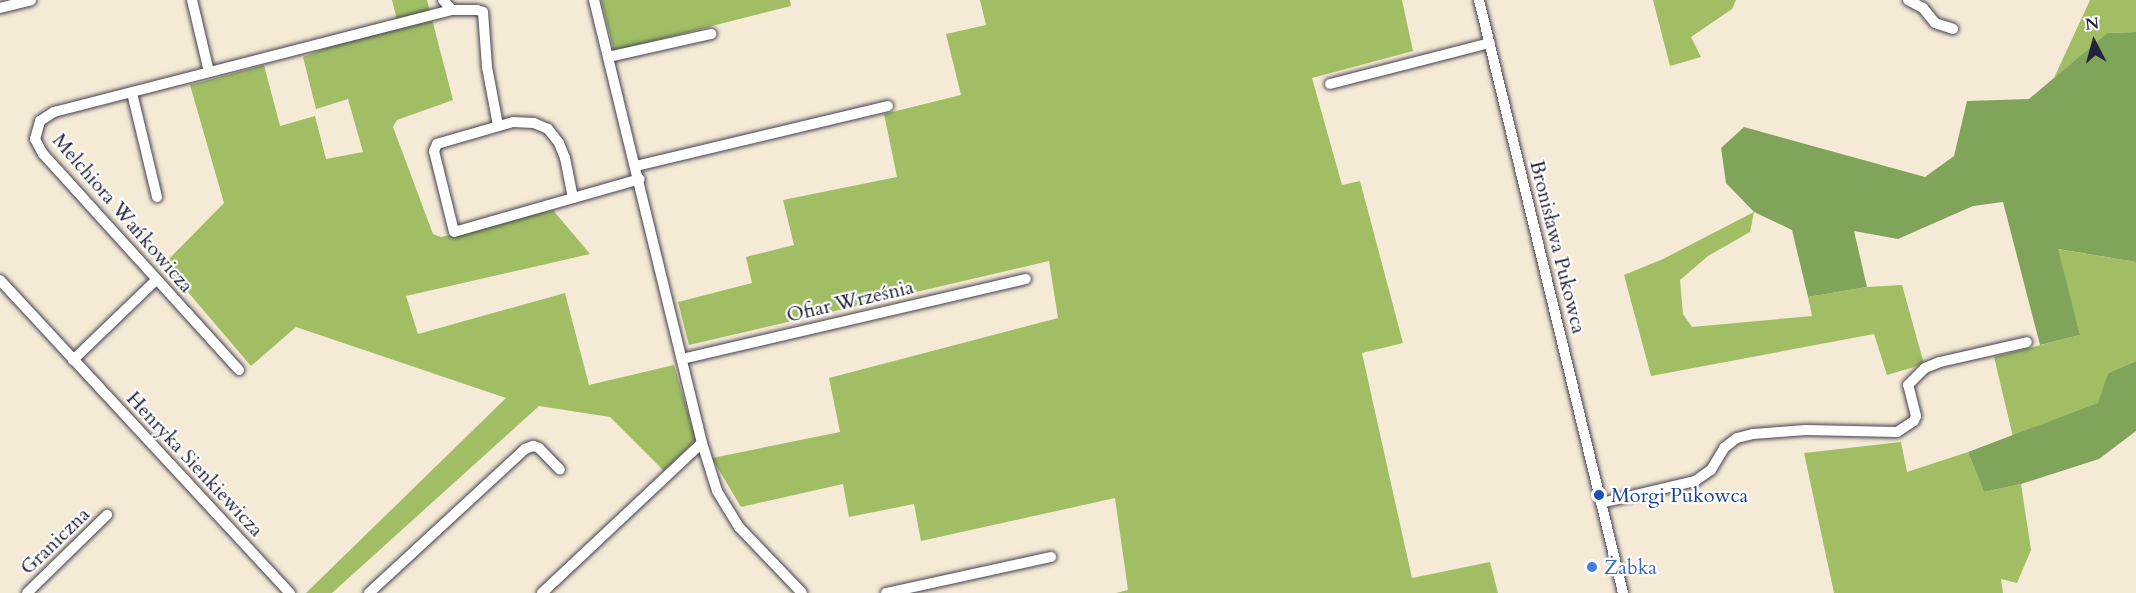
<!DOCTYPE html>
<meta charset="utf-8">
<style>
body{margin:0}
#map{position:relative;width:2136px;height:593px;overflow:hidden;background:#f5ead5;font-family:Cardo,serif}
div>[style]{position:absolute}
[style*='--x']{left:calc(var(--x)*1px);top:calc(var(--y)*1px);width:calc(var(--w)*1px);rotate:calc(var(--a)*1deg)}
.green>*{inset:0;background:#a1be65}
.forest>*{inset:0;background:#80a55a}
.roads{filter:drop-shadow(0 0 2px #424052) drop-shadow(0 0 2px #424052)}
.minor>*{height:10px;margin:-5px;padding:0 5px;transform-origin:5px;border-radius:5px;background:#fff}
.dots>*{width:16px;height:16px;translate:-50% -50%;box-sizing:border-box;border:3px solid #fff;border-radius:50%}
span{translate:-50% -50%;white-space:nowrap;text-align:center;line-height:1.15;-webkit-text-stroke:4.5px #fff;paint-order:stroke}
.street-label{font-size:20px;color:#22223b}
.transit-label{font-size:20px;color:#164399}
.left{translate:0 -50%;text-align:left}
.shop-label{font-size:20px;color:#366cbe}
.north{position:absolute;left:2064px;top:12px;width:60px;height:60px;-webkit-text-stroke:4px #fff;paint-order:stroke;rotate:354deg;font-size:16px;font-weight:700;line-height:24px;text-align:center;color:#22223b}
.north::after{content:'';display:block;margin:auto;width:21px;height:27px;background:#22223b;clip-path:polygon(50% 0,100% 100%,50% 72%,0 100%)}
</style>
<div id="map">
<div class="green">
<div style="clip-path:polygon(392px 0,427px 0,453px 100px,397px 120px,393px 127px,433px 234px,441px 237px,553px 210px,590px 254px,406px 296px,418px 334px,565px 293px,589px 385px,674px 365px,696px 440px,664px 471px,610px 417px,539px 406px,332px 593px,306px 593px,506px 398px,296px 327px,251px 366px,164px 264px,224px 203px,190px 85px,264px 65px,280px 126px,315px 116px,326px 159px,363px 152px,348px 99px,316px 109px,303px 57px,392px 23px,396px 16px)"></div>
<div style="clip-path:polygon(601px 0,790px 0,791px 6px,614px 51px)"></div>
<div style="clip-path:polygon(980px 0,1402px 0,1413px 51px,1312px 78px,1342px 185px,1360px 181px,1403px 343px,1362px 353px,1412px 578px,1490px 562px,1498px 593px,1116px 593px,1128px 590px,1115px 498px,921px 541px,914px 504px,849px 517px,843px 484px,741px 507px,712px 458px,840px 432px,829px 378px,1058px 318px,1049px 261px,689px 345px,678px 302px,752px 283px,746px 257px,794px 245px,783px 200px,897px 177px,884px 114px,961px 95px,946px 34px,986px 25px)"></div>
<div style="clip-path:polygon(1653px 0,1736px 0,1732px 9px,1691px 37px,1701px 57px,1670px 66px)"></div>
<div style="clip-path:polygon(2090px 0,2136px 0,2136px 32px,2107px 33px,2054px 78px)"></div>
<div style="clip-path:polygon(1754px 212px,1750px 232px,1708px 256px,1680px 280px,1683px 314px,1692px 327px,1812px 316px,1808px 297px,1867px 287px,1902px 285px,1924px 364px,1887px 375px,1874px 334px,1651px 376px,1624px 275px,1663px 259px)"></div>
<div style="clip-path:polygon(2057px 249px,2136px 262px,2136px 361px,2108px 373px,2099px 403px,2013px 437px,1994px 357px,2080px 335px)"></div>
<div style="clip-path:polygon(1901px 442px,1907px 472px,1968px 452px,1984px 492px,2021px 484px,2031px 550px,2017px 583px,2001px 579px,2003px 593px,1834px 593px,1804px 453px)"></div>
</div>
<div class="forest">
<div style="clip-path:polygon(2136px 32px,2136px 262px,2058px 249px,2080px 335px,2040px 345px,2003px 202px,1973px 206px,1898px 239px,1854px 231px,1867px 287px,1808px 297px,1792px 230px,1754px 212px,1726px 183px,1721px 148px,1744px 127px,1925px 177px,1954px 156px,1967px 101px,2029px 99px,2107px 33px)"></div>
<div style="clip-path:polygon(2136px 361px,2136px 431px,2099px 459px,2021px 484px,1984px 492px,1968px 452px,2098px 403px,2108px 373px)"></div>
</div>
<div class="roads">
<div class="minor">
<div style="--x:192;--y:0;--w:74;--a:76.7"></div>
<div style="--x:443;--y:0;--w:13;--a:48"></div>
<div style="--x:452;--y:10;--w:25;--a:0"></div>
<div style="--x:477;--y:10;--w:6;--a:18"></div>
<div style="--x:483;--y:12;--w:55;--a:85.8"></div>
<div style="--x:487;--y:67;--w:59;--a:79.3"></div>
<div style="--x:594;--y:0;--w:456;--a:76.3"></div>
<div style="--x:702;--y:443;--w:50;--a:72.6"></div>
<div style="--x:717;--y:491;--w:42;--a:58.6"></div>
<div style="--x:739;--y:527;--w:91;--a:46.3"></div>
<div style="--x:1479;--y:0;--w:610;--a:76.35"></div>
<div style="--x:1908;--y:0;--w:17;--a:28"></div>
<div style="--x:1923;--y:8;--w:19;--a:51"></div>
<div style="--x:1935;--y:23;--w:19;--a:18"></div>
<div style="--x:0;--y:8;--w:32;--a:-14"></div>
<div style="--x:608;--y:57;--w:106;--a:-12.6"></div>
<div style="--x:1330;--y:84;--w:165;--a:-14.4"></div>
<div style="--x:132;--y:93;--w:107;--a:76.5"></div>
<div style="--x:636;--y:166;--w:259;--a:-13.4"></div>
<div style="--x:573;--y:198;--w:41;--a:-101.3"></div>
<div style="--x:565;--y:158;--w:16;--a:-112"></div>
<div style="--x:559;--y:143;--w:18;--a:-128"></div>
<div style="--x:548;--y:129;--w:15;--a:-157"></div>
<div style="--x:534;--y:123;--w:21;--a:-177"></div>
<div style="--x:513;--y:122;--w:79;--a:163.9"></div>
<div style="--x:437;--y:144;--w:8;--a:113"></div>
<div style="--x:434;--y:151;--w:83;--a:76.1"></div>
<div style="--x:454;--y:232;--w:193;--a:-15.9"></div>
<div style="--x:0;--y:280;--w:427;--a:47.2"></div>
<div style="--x:682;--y:359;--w:353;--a:-13.1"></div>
<div style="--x:73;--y:360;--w:115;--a:-43.9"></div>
<div style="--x:239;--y:370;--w:292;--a:-132.2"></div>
<div style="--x:43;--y:154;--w:17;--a:-118"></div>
<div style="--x:35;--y:139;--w:19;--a:-74"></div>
<div style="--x:40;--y:121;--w:17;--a:-33"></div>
<div style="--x:54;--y:112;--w:411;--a:-14.4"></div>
<div style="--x:1601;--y:503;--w:97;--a:-13.2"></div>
<div style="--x:1695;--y:481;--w:19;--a:-35"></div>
<div style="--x:1711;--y:470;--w:26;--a:-59"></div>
<div style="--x:1724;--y:448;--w:16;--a:-38"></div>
<div style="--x:1737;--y:438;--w:16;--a:-14"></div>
<div style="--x:1753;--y:434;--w:53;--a:-4.3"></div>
<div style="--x:1806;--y:430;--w:91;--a:1.3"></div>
<div style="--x:1897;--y:432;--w:20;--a:-33"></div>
<div style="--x:1914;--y:421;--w:5;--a:-68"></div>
<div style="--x:1916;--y:416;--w:32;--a:-104"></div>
<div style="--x:1908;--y:385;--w:24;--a:-45"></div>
<div style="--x:1925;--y:368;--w:16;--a:-22"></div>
<div style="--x:1940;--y:362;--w:89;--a:-12.9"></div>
<div style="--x:27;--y:593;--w:112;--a:-44.3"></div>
<div style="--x:369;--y:593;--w:212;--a:-42.7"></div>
<div style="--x:525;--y:449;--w:9;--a:-21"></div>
<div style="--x:533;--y:446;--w:6;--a:18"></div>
<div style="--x:539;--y:448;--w:30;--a:46"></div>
<div style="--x:542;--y:593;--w:219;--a:-43.2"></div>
<div style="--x:886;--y:593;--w:169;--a:-12.3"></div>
</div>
</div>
<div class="dots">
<div style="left:1599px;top:495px;background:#1a4fb4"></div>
<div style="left:1592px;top:567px;background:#3f7fe0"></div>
</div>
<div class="street-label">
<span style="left:123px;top:213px;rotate:49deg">Melchiora Wańkowicza</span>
<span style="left:1558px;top:247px;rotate:76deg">Bronisława Pukowca</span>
<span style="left:850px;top:301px;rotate:-13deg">Ofiar Września</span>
<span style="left:195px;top:464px;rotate:47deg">Henryka Sienkiewicza</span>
<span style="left:55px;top:541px;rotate:-44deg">Graniczna</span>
</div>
<div class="transit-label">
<span class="left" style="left:1611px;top:495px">Morgi Pukowca</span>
</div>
<div class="shop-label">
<span class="left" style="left:1604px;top:567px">Żabka</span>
</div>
<div class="north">N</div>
</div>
